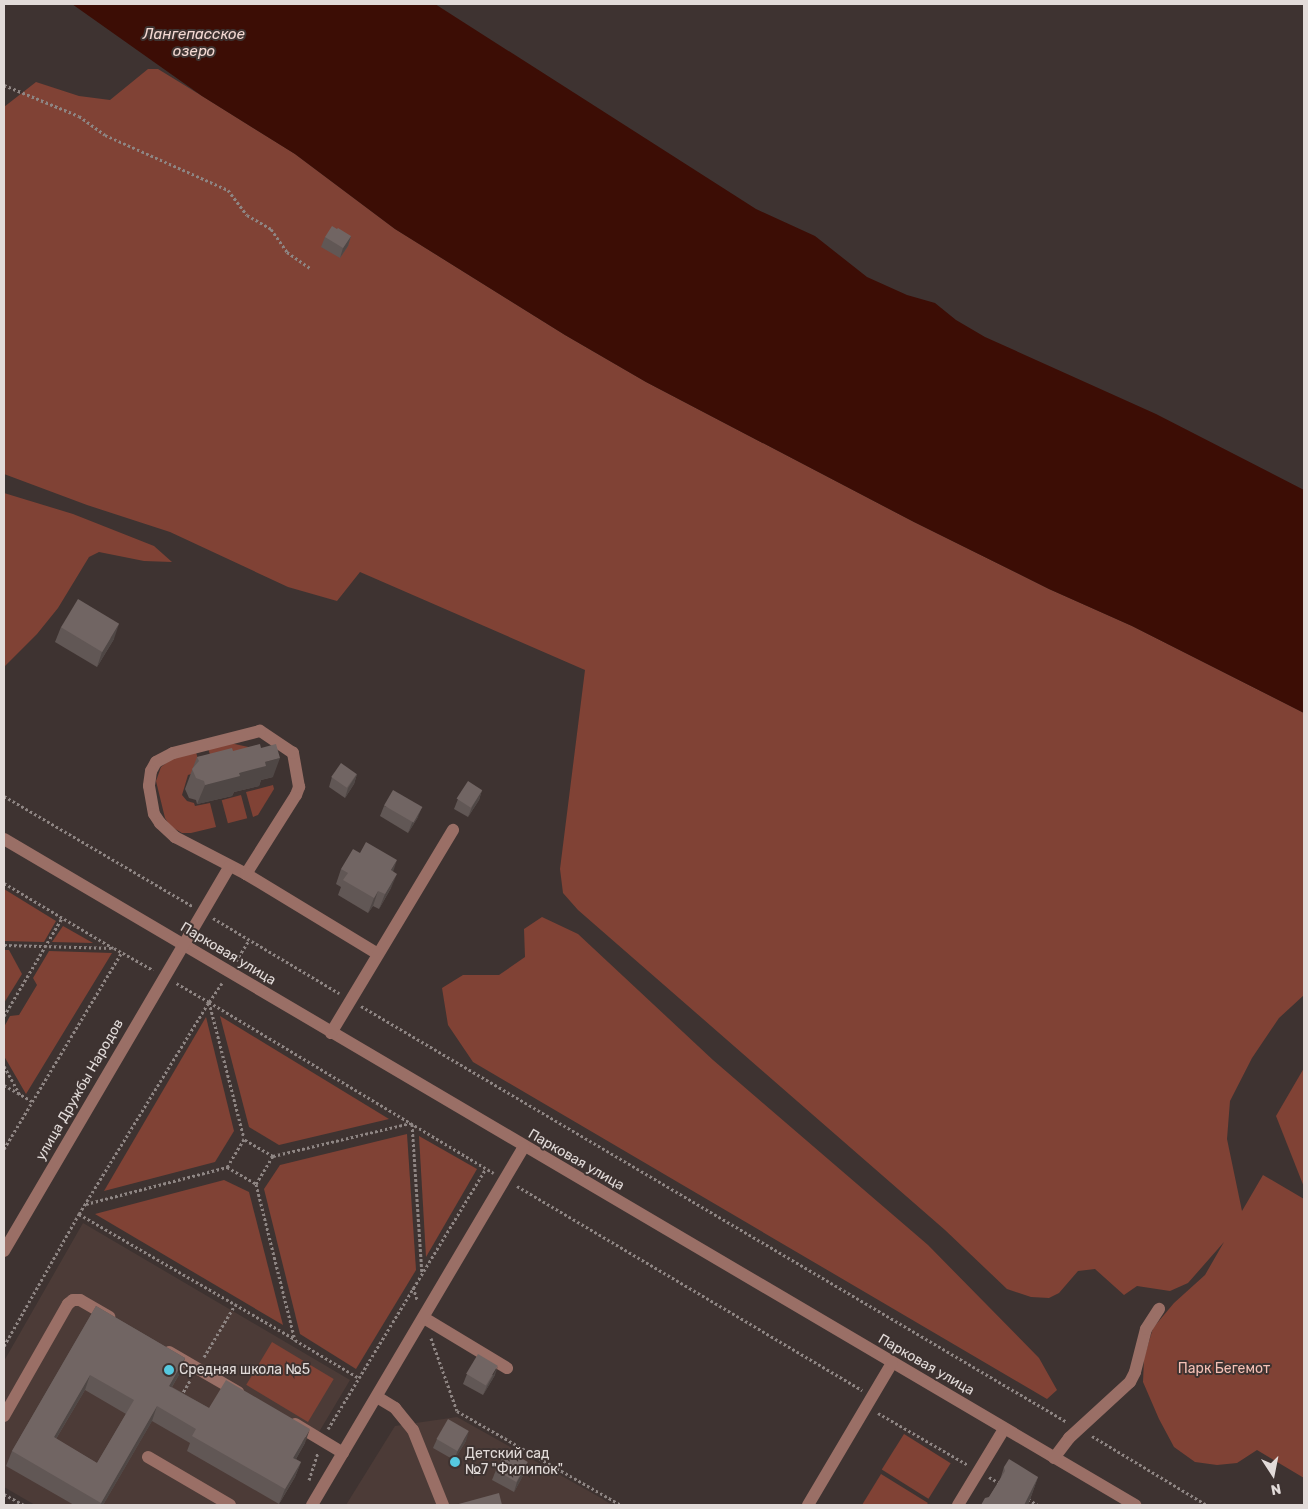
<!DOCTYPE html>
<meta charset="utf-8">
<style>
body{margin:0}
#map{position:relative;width:1308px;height:1509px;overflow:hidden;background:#3e3331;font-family:Rubik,sans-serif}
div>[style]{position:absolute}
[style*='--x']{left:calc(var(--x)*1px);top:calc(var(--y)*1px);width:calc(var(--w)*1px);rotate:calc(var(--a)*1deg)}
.built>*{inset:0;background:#4c3b37}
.green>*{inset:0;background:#804235;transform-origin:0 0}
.water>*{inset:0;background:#3c0d05}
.path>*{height:3px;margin-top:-1.5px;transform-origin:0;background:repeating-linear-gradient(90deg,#8e8583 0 2.5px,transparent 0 5px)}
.minor>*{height:12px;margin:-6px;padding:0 6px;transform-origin:6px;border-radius:6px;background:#9a6f66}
.wall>*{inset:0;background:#615755}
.shaded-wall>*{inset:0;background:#4f4745}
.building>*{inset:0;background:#716563;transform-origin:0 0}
.dots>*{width:14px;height:14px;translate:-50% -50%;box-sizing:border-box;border:2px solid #3e3331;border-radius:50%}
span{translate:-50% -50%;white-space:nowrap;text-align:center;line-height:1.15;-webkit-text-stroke:4px #3e3331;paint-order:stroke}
.street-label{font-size:14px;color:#e2dbd9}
.park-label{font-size:14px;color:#f5c1b6}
.poi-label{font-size:14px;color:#e2dbd9}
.left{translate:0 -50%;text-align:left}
.water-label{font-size:15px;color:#f3d8d2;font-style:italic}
.frame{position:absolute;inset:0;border:5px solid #e2dbd9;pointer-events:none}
.north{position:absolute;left:1248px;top:1449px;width:50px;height:50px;-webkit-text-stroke:4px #3e3331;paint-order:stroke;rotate:169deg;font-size:14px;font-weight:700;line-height:20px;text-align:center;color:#e2dbd9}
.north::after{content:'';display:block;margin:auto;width:18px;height:22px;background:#e2dbd9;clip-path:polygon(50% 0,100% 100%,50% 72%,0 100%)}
</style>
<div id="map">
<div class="built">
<div style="clip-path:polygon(83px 1223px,350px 1380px,319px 1432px,313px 1429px,288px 1472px,295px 1477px,279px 1504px,281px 1505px,35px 1505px,4px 1487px,4px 1361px)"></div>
<div style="clip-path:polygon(457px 1417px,601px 1498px,612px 1505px,346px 1505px,395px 1426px)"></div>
</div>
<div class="green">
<div style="clip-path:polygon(148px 69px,158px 69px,202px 96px,295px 154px,395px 229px,565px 335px,646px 382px,914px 522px,1049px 589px,1132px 626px,1304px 713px,1304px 995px,1279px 1018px,1252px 1058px,1230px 1101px,1227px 1139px,1242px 1211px,1263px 1175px,1304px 1199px,1304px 1478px,1257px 1450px,1237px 1463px,1217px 1465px,1195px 1462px,1174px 1447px,1159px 1419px,1143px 1382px,1144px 1358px,1153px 1328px,1174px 1303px,1205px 1275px,1224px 1242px,1188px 1283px,1170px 1291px,1137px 1286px,1124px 1295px,1095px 1269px,1078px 1271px,1059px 1293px,1049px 1298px,1031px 1297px,1007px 1289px,945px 1230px,578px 910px,563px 893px,560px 869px,585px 670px,360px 572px,337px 601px,288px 587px,170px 532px,87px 505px,4px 474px,4px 107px,36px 82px,79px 96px,110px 100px)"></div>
<div style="clip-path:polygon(4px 493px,73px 514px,154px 546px,172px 562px,144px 561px,99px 552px,89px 557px,58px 608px,37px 634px,4px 667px)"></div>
<div style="clip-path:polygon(230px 743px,253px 748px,214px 768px,208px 748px)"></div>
<div style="clip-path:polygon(196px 752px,201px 771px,188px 775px,182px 795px,187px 801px,194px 803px,195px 806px,210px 803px,216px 827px,191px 833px,182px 833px,170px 826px,165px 818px,156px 781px,161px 767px,173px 758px)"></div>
<div style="clip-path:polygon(273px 785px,274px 789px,258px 815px,253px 817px,246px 792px)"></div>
<div style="left:241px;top:795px;width:24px;height:20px;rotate:75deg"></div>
<div style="clip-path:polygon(4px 889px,56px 921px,44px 942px,4px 941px)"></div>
<div style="clip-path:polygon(542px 917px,578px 934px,713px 1060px,928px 1245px,1039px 1358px,1057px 1390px,1047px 1399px,473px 1062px,448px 1025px,442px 988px,463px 975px,499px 975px,525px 957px,524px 929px)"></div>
<div style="clip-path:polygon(63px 926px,93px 943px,52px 942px)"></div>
<div style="clip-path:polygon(4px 950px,9px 950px,22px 974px,4px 1003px)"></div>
<div style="clip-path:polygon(49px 951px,112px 953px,26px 1094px,4px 1056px,4px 1027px,10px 1016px,19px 1015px,37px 985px,33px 978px)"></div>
<div style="clip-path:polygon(220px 1016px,389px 1119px,279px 1145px,249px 1127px)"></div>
<div style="clip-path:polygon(206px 1017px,234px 1131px,215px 1162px,104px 1191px)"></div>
<div style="clip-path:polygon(1304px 1068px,1304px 1187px,1276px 1116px)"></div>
<div style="clip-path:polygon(407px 1134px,416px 1270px,356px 1369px,300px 1334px,264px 1189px,280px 1165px)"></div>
<div style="clip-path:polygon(419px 1136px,477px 1169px,426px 1257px)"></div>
<div style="clip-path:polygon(224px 1180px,249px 1192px,283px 1325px,95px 1214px)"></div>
<div style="left:272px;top:1342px;width:72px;height:50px;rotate:31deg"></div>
<div style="left:904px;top:1434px;width:55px;height:42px;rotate:32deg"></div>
<div style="clip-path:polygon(881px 1474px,928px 1503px,926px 1505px,862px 1505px)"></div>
</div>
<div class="water">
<div style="clip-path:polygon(72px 4px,435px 4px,756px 209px,815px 236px,867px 277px,907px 295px,935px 303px,956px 320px,985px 337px,1156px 414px,1304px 490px,1304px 713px,1132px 626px,1049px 589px,914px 522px,646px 382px,565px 335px,395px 229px,295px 154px,202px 96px)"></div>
</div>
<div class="path">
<div style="--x:4;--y:85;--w:81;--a:22.5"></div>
<div style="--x:79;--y:116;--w:32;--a:36"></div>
<div style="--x:105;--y:135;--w:135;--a:24.1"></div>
<div style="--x:228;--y:190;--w:31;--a:53"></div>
<div style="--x:247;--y:215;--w:28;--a:30"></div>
<div style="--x:271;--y:229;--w:28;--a:55"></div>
<div style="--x:287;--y:252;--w:28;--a:35"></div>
<div style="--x:4;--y:796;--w:218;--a:30.3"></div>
<div style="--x:4;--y:883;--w:127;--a:30.8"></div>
<div style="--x:213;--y:918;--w:147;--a:30.8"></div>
<div style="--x:4;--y:945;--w:110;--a:1.6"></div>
<div style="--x:114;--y:948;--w:45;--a:29.4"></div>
<div style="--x:236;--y:961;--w:25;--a:-58"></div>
<div style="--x:222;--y:983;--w:23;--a:124"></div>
<div style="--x:209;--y:1002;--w:140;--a:75.6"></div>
<div style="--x:209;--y:1002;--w:332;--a:31"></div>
<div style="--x:361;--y:1006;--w:819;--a:30.51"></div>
<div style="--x:4;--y:1016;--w:114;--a:-59.4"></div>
<div style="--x:4;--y:1066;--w:33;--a:61"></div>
<div style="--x:4;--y:1085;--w:32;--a:30"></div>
<div style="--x:412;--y:1124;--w:149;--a:86.2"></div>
<div style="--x:4;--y:1149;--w:230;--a:-59.1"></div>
<div style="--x:273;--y:1156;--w:34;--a:-150"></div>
<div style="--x:244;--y:1139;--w:33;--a:121"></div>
<div style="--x:227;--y:1167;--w:34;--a:30"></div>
<div style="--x:256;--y:1184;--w:33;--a:-59"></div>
<div style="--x:273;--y:1156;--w:141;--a:-13.5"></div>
<div style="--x:256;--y:1184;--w:161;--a:76"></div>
<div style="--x:295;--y:1340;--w:74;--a:30.7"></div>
<div style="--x:359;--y:1378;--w:245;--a:-58.8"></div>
<div style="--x:517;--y:1186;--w:401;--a:30.6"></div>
<div style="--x:86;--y:1204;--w:146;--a:-14.7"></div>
<div style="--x:79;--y:1214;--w:250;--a:30.1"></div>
<div style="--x:413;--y:1287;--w:13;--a:72"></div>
<div style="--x:431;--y:1338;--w:77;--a:70.4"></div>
<div style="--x:457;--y:1411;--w:189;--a:29.8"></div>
<div style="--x:4;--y:1346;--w:152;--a:-60.4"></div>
<div style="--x:79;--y:1214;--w:249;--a:-58.5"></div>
<div style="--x:209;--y:1002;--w:38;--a:-150"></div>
<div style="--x:204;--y:1357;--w:61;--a:-59.2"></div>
<div style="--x:181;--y:1396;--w:20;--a:-60"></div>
<div style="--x:878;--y:1413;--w:104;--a:30"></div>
<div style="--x:328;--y:1429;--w:60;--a:-58.7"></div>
<div style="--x:1092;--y:1436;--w:134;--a:31"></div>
<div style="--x:989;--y:1477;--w:14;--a:30"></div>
<div style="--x:309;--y:1480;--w:28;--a:-72"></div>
<div style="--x:4;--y:1494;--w:23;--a:29"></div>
<div style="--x:1028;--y:1499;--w:12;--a:31"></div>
</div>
<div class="minor">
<div style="--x:4;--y:839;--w:1313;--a:30.49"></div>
<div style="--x:246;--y:874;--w:93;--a:-57.7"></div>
<div style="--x:296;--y:795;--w:9;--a:-69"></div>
<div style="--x:299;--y:787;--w:35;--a:-100"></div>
<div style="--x:293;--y:753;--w:40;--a:-146"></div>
<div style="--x:260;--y:731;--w:90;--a:165.8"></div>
<div style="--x:173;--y:753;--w:19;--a:152"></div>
<div style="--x:156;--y:762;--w:10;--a:119"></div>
<div style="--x:151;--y:771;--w:15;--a:98"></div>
<div style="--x:149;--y:786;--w:28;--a:80"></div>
<div style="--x:154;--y:814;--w:11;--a:56"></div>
<div style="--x:160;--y:823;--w:21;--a:43"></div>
<div style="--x:175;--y:837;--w:80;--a:27.5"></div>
<div style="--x:246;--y:874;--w:154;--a:31.2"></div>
<div style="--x:331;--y:1033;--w:237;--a:-59"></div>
<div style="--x:4;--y:1251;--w:446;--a:-59.6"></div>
<div style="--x:424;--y:1318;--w:97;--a:31.1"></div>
<div style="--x:169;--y:1352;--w:80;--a:30.1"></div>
<div style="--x:377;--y:1397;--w:21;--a:31"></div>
<div style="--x:395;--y:1408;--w:28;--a:51"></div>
<div style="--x:413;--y:1430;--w:81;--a:68.2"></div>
<div style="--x:4;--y:1416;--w:129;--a:-60.3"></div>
<div style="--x:68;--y:1304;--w:6;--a:-39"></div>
<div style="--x:73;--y:1300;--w:7;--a:0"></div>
<div style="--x:80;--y:1300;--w:34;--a:30"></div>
<div style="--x:295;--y:1424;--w:56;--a:31.1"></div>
<div style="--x:148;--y:1457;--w:95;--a:30.3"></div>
<div style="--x:1054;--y:1458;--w:25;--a:-53"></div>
<div style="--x:1069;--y:1438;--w:83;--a:-42.6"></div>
<div style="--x:1130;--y:1382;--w:11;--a:-63"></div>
<div style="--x:1135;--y:1372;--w:44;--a:-75.7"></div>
<div style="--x:1146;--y:1329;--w:24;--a:-57"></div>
<div style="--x:312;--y:1505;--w:416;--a:-59.4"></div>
<div style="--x:808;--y:1505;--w:165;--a:-59.4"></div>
<div style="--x:958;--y:1505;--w:89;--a:-58.8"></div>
</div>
<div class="wall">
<div style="clip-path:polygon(351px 236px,348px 246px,340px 258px,321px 247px,325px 237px)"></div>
<div style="clip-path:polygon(61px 627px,114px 639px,97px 667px,55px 642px)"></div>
<div style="clip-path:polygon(233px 751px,273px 777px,261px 780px,259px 786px,234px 792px,232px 796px,197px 804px,196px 800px,189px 798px,185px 789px,197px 757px)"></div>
<div style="clip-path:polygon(357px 774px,354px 784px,345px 798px,329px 787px,332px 777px)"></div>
<div style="clip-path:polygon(482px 790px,479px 800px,468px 817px,454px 809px,458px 799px)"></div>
<div style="clip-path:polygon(384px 806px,418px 817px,408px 833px,380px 816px)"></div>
<div style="clip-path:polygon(341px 869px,393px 871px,391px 888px,379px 909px,373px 906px,368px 913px,338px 895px,341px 887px,336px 884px)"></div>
<div style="clip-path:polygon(evenodd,96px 1306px,185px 1358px,180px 1373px,172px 1387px,209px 1408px,305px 1443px,296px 1459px,301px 1462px,295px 1477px,279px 1504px,187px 1451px,190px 1443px,152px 1421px,103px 1505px,74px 1505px,6px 1466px,12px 1451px,96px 1306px,85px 1390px,126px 1414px,97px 1463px,56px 1439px,85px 1390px)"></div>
<div style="clip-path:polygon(467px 1374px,495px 1375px,483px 1395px,463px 1384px)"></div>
<div style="clip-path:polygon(437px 1439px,466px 1441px,454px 1460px,433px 1448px)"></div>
<div style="clip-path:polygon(1004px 1467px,1038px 1477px,1028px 1505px,981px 1505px,989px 1497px,1000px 1480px)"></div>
<div style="clip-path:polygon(496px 1470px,525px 1472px,514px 1492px,492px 1480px)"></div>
</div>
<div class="shaded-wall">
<div style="clip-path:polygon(351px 236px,348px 246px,340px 258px,343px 248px)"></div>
<div style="clip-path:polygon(119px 624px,114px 639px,97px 667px,102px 652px)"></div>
<div style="clip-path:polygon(280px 758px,273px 777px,261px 780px,259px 786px,234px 792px,232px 796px,197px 804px,205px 785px,239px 773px,265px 762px)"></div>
<div style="clip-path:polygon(357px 774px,354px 784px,345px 798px,348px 788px)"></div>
<div style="clip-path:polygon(482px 790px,479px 800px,468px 817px,472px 807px)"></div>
<div style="clip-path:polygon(422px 807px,418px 817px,408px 833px,412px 823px)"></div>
<div style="clip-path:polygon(397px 860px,392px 875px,391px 870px)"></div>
<div style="clip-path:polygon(397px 874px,391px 888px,379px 909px,385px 894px)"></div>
<div style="clip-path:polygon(378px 891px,373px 906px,368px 913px,374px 898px)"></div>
<div style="clip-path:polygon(185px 1358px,180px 1373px,164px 1400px,169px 1386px)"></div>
<div style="clip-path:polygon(498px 1366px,495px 1375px,483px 1395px,487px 1386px)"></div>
<div style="clip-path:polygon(90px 1375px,85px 1390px,48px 1452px,54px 1437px)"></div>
<div style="clip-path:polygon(157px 1406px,152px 1421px,103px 1505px,100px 1505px)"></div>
<div style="clip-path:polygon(310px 1429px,305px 1443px,288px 1473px,293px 1458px)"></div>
<div style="clip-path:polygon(469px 1431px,466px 1441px,454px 1460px,458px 1450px)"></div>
<div style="clip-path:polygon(301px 1462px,295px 1477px,279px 1504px,285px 1489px)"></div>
<div style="clip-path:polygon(528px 1462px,525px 1472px,514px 1492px,517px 1482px)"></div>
<div style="clip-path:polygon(1038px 1477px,1028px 1505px,1024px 1505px)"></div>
</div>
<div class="building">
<div style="clip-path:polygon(332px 226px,337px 229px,338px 228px,351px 236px,343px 248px,325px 237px)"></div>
<div style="left:78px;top:599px;width:48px;height:33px;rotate:31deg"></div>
<div style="clip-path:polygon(260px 744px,261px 748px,276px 744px,280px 758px,265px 762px,266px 766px,239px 773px,240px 776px,205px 785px,204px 781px,196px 778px,192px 769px,199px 761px,197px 757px,232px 748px,233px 751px)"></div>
<div style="left:341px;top:763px;width:19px;height:17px;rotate:35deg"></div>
<div style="left:468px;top:781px;width:17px;height:21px;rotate:33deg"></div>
<div style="left:393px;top:790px;width:34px;height:18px;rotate:30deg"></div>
<div style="clip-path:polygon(366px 842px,397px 860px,391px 870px,397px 874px,385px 894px,378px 891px,374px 898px,343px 880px,348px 873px,341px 869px,353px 849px,360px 853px)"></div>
<div style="clip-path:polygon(evenodd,96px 1306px,185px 1358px,169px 1386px,209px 1408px,226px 1380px,310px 1429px,293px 1458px,301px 1462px,285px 1489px,192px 1436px,196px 1429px,157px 1406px,101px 1503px,12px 1451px,96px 1306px,90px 1375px,134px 1400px,97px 1463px,54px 1437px,90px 1375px)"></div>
<div style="left:478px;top:1354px;width:23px;height:23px;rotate:31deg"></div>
<div style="left:448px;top:1419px;width:24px;height:23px;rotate:30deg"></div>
<div style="left:507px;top:1450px;width:24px;height:23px;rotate:30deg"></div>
<div style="clip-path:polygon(1009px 1459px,1038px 1477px,1024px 1505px,981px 1505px,985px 1498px,989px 1497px,1005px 1471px,1004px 1467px)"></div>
<div style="clip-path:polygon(499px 1493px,502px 1505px,455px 1505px)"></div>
</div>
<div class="dots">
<div style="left:169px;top:1370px;background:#56c9e0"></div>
<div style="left:455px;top:1462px;background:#56c9e0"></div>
</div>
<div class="street-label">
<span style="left:228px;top:954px;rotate:31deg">Парковая улица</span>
<span style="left:80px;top:1090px;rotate:-60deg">улица Дружбы Народов</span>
<span style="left:576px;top:1160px;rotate:30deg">Парковая улица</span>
<span style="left:926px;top:1365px;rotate:30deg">Парковая улица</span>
</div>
<div class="park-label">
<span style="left:1224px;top:1369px">Парк Бегемот</span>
</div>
<div class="poi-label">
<span class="left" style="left:179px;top:1370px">Средняя школа №5</span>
<span class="left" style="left:465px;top:1462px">Детский сад<br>№7 "Филипок"</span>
</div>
<div class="water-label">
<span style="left:194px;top:43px">Лангепасское<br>озеро</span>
</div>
<div class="frame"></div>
<div class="north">N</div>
</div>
